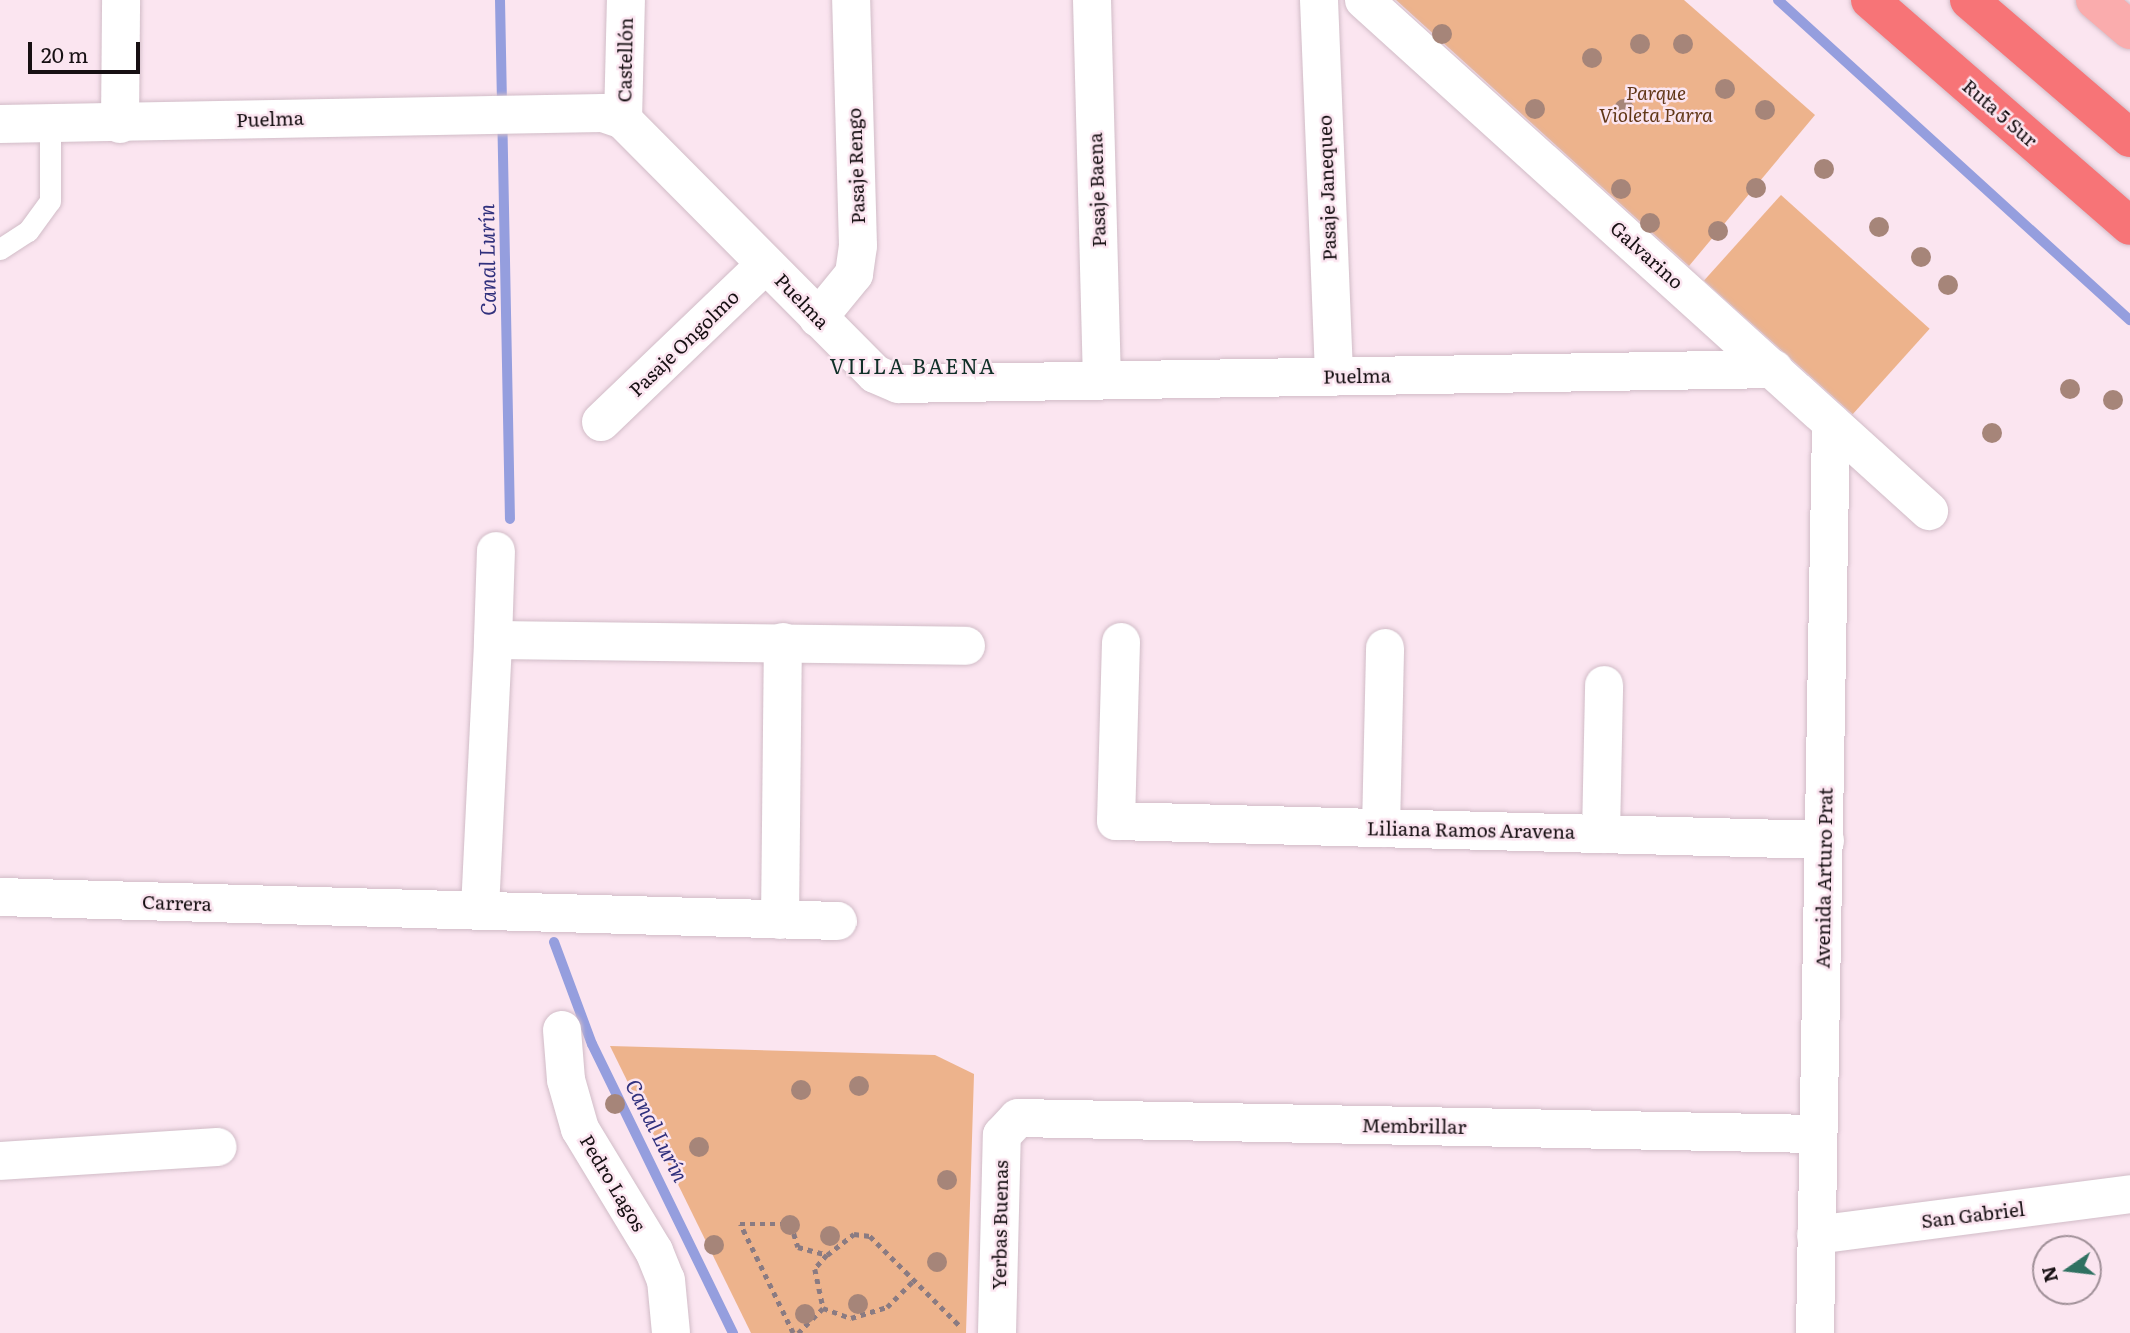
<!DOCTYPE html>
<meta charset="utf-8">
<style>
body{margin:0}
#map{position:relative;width:2130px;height:1333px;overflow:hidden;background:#fbe5f0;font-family:Literata,serif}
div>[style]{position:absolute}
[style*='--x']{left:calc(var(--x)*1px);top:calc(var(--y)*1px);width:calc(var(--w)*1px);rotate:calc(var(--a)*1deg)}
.green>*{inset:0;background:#edb38c;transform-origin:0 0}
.stream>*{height:10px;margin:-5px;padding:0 5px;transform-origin:5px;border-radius:5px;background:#959ede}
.path>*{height:4.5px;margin-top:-2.25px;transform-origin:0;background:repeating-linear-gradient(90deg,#8a7b82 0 5px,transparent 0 10px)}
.roads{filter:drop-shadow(0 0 2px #d1bcc7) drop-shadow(0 0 2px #d1bcc7)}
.lane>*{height:21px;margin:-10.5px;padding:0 10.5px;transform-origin:10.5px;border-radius:10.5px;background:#fff}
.street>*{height:38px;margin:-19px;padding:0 19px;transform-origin:19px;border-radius:19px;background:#fff}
.primary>*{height:38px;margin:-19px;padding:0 19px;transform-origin:19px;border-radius:19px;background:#faacad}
.highway>*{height:38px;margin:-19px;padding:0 19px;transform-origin:19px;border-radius:19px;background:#f77477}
.trees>*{width:20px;height:20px;margin:-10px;border-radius:50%;background:#a68579}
span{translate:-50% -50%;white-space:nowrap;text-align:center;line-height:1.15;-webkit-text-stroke:5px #fbe5f0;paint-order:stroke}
.street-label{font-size:19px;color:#171013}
.park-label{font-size:19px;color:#613717;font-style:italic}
.water-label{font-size:21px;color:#31317d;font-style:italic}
.neighbourhood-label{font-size:21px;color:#103028;letter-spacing:2px}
.north{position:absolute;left:2032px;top:1235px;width:70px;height:70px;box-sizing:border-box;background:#fbe5f0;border:2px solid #a09098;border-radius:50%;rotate:256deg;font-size:19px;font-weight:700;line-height:28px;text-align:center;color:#171013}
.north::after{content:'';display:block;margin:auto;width:24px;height:32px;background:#2f7161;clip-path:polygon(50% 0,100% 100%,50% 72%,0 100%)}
.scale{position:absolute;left:28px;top:42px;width:112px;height:32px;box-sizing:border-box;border:4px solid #171013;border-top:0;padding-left:9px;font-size:21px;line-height:24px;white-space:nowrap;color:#171013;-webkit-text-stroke:5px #fbe5f0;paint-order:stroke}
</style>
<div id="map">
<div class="green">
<div style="clip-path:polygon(1396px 0,1684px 0,1815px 115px,1689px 266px)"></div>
<div style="left:1781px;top:195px;width:200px;height:115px;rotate:42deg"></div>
<div style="clip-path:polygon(610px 1046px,935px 1055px,974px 1074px,966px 1333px,751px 1333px)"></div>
</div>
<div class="stream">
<div style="--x:500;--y:0;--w:519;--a:88.9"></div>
<div style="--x:1778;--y:0;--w:476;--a:42.3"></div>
<div style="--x:554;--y:942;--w:109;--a:69.6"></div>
<div style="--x:592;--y:1044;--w:322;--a:64"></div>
</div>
<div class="path">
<div style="--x:827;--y:1255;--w:18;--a:131"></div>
<div style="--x:815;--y:1269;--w:40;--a:78"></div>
<div style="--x:823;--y:1308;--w:30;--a:20"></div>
<div style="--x:851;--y:1318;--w:38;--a:-17"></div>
<div style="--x:887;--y:1307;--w:37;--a:-45"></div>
<div style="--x:793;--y:1333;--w:121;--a:-115.9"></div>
<div style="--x:740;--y:1224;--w:51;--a:0"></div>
<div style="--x:791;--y:1224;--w:24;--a:73"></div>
<div style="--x:798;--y:1247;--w:30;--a:15"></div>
<div style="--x:827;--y:1255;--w:34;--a:-38"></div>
<div style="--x:854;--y:1234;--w:16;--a:7"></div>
<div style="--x:870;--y:1236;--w:126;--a:45"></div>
<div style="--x:798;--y:1333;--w:35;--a:-45"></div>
</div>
<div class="roads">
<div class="lane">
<div style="--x:0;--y:249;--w:33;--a:-33"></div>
<div style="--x:28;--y:231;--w:37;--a:-54"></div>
<div style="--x:50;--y:201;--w:78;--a:-90"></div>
</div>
<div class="street">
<div style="--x:1092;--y:0;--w:380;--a:88.5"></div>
<div style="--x:1319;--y:0;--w:377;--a:87.7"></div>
<div style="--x:1364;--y:0;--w:762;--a:42.13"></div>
<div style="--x:623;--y:120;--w:120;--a:-88.6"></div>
<div style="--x:0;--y:124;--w:603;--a:-1.05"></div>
<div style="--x:603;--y:113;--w:21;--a:19"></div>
<div style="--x:623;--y:120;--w:358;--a:45.2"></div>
<div style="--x:875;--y:374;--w:26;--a:23"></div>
<div style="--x:899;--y:384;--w:875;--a:-0.98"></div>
<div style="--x:120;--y:124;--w:124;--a:-89.5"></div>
<div style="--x:818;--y:318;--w:57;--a:-50.7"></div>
<div style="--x:854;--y:274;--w:28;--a:-82"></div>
<div style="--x:858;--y:246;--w:246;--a:-91.6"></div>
<div style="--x:601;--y:422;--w:228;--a:-43.8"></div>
<div style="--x:493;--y:640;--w:89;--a:-88.1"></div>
<div style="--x:1121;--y:642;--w:179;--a:91.6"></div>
<div style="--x:1116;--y:821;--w:709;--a:1.54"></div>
<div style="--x:1381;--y:828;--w:180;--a:-88.7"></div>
<div style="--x:1601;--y:834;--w:149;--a:-88.8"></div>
<div style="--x:0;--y:897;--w:838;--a:1.64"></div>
<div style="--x:480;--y:909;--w:269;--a:-87.2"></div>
<div style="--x:493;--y:640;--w:473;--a:0.7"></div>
<div style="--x:780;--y:920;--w:278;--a:-89.4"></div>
<div style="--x:562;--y:1030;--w:50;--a:85.4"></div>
<div style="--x:566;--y:1080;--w:51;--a:74.1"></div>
<div style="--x:580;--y:1129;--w:143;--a:58.8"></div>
<div style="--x:654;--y:1251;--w:31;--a:68"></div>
<div style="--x:666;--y:1280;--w:53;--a:84.6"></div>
<div style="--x:0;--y:1161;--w:218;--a:-3.7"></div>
<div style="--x:1816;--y:1235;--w:317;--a:-7.4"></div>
<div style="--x:997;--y:1333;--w:198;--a:-88.6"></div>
<div style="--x:1002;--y:1135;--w:23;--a:-47"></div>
<div style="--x:1018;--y:1118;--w:799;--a:1.15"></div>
<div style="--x:1815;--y:1333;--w:910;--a:-88.99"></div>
</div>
<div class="primary">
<div style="--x:2095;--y:0;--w:46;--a:40.6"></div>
</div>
<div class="highway">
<div style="--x:1870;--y:0;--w:344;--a:41"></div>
<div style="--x:1969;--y:0;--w:212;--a:40.6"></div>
</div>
</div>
<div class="trees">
<div style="left:1442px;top:34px"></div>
<div style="left:1640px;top:44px"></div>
<div style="left:1683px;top:44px"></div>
<div style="left:1592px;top:58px"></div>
<div style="left:1725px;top:89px"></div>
<div style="left:1535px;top:109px"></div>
<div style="left:1624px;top:109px"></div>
<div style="left:1765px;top:110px"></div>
<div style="left:1824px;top:169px"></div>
<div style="left:1756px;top:188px"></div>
<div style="left:1621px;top:189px"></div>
<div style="left:1650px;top:223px"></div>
<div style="left:1879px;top:227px"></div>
<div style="left:1718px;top:231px"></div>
<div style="left:1921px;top:257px"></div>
<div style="left:1948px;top:285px"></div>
<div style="left:2070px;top:389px"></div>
<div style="left:2113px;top:400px"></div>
<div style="left:1992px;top:433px"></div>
<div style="left:859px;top:1086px"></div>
<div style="left:801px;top:1090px"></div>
<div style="left:615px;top:1104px"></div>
<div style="left:699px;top:1147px"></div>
<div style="left:947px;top:1180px"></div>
<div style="left:790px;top:1225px"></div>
<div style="left:830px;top:1236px"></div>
<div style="left:714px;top:1245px"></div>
<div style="left:937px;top:1262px"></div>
<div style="left:858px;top:1304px"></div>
<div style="left:805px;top:1314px"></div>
</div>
<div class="street-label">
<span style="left:625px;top:60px;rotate:-89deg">Castellón</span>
<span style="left:2000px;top:113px;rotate:41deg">Ruta 5 Sur</span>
<span style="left:270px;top:119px;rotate:-2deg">Puelma</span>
<span style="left:856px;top:166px;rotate:-92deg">Pasaje Rengo</span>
<span style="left:1327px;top:188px;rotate:-92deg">Pasaje Janequeo</span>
<span style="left:1097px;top:190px;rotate:-92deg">Pasaje Baena</span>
<span style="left:1647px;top:255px;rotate:42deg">Galvarino</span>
<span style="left:802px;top:301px;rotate:46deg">Puelma</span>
<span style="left:684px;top:343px;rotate:-44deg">Pasaje Ongolmo</span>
<span style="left:1357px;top:376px;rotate:-1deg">Puelma</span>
<span style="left:1471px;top:830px;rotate:1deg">Liliana Ramos Aravena</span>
<span style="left:1824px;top:878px;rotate:-89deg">Avenida Arturo Prat</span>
<span style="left:177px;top:903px;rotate:2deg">Carrera</span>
<span style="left:1414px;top:1126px;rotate:1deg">Membrillar</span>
<span style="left:613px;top:1183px;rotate:59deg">Pedro Lagos</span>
<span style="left:1973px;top:1215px;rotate:-7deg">San Gabriel</span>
<span style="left:1000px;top:1225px;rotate:-89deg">Yerbas Buenas</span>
</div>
<div class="park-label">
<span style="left:1656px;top:104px">Parque<br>Violeta Parra</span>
</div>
<div class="water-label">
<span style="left:486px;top:260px;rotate:-91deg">Canal Lurín</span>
<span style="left:658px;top:1130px;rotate:63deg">Canal Lurín</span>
</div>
<div class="neighbourhood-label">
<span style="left:913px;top:365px">VILLA BAENA</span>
</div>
<div class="north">N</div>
<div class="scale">20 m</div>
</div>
